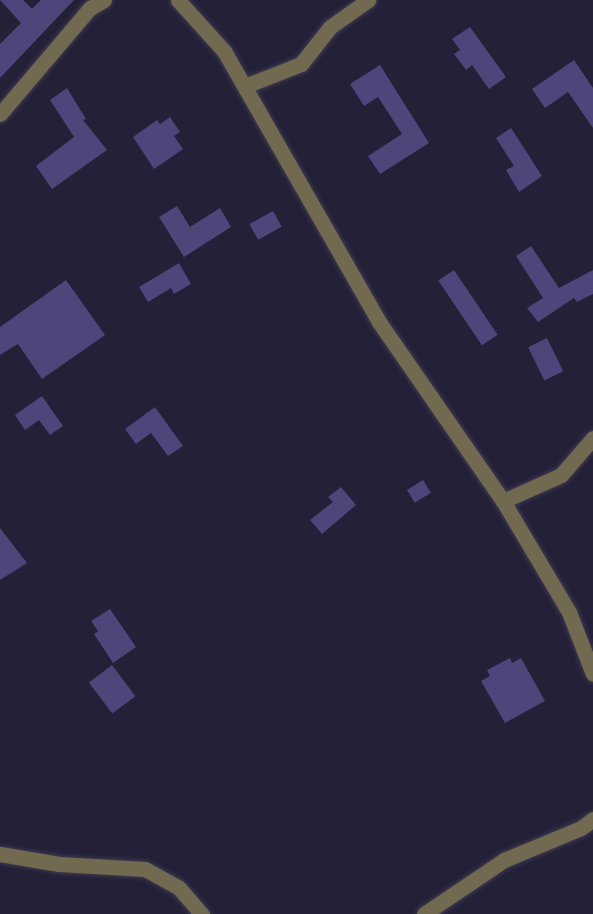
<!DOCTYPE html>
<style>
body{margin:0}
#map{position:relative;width:593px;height:914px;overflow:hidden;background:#232037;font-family:"Exo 2",sans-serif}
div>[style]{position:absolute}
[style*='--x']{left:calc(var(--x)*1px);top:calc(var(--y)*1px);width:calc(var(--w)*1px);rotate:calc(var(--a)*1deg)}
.building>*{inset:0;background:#4e457a;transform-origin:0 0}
.roads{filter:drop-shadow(0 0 2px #3e3b51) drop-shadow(0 0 2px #3e3b51)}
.minor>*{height:15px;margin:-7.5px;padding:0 7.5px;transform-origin:7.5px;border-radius:7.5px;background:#726a50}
span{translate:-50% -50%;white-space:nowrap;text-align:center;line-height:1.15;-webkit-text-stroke:4.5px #0d0b16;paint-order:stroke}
</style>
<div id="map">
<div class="building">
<div style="clip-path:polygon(0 0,23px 0,32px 9px,41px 0,74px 0,0 78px,0 44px,21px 23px)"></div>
<div style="clip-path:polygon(470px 27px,506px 77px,489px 89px,472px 65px,466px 70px,454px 54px,460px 50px,452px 39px)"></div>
<div style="clip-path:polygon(574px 60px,593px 88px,593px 128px,568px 92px,545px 108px,532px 89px)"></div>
<div style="clip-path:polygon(380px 65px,429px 143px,380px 174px,368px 156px,402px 134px,378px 97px,364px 106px,350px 84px)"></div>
<div style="clip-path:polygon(67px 88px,86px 119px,83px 120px,107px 150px,52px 189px,36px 166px,74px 137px,50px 100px)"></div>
<div style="clip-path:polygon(170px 117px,180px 132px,174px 136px,183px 149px,154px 169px,133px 137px,157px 120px,160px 124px)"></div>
<div style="clip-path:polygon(511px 128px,542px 176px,519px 192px,506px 170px,514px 166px,496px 138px)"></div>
<div style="clip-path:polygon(177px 206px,190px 227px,220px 208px,231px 227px,184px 257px,159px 217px)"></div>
<div style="left:273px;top:211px;width:18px;height:27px;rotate:61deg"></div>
<div style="clip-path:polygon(531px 246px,559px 288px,593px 270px,593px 294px,577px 302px,574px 298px,538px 322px,527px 308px,543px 298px,516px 256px)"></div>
<div style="clip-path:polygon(179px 263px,191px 284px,174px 294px,171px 288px,148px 302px,139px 287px)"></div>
<div style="left:454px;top:270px;width:78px;height:19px;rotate:56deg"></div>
<div style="clip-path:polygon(66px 280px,105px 335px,42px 379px,18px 344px,0 355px,0 327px)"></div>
<div style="left:547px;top:338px;width:37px;height:21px;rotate:64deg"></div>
<div style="clip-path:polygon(42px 396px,63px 426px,50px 435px,39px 420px,25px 430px,15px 415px)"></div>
<div style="clip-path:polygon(155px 407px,183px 446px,168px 456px,151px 433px,136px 444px,125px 429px)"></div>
<div style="left:423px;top:480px;width:15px;height:19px;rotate:58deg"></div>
<div style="clip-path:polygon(341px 487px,356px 505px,322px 534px,310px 520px,333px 502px,328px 497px)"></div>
<div style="clip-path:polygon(0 528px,27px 563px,0 580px)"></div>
<div style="clip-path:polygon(110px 609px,136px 647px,113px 663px,94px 634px,98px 631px,91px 621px)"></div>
<div style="clip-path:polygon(510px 658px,512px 663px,521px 658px,545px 701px,505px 723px,481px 681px,490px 676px,487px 670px)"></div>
<div style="left:112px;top:665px;width:39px;height:29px;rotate:53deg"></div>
</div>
<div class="roads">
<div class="minor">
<div style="--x:178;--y:0;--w:69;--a:48"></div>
<div style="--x:224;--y:51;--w:312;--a:60.2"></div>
<div style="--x:379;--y:322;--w:218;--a:55.3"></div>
<div style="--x:503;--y:501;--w:129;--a:59.3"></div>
<div style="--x:569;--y:612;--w:66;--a:68.8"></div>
<div style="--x:245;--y:86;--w:60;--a:-21.4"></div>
<div style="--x:301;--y:64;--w:47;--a:-51.9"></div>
<div style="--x:330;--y:27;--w:47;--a:-35.4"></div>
<div style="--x:0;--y:114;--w:139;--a:-49.7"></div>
<div style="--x:90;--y:8;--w:16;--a:-30"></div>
<div style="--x:503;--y:501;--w:64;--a:-24.1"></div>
<div style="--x:561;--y:475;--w:49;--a:-49.1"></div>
<div style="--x:0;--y:854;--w:60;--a:9.6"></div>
<div style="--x:59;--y:864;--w:86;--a:3.3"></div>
<div style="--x:145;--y:869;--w:39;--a:29"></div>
<div style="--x:179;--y:888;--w:35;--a:49"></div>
<div style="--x:424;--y:914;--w:97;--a:-34"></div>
<div style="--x:504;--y:860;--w:83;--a:-22.6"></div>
<div style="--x:581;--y:828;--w:15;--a:-37"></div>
</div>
</div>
</div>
